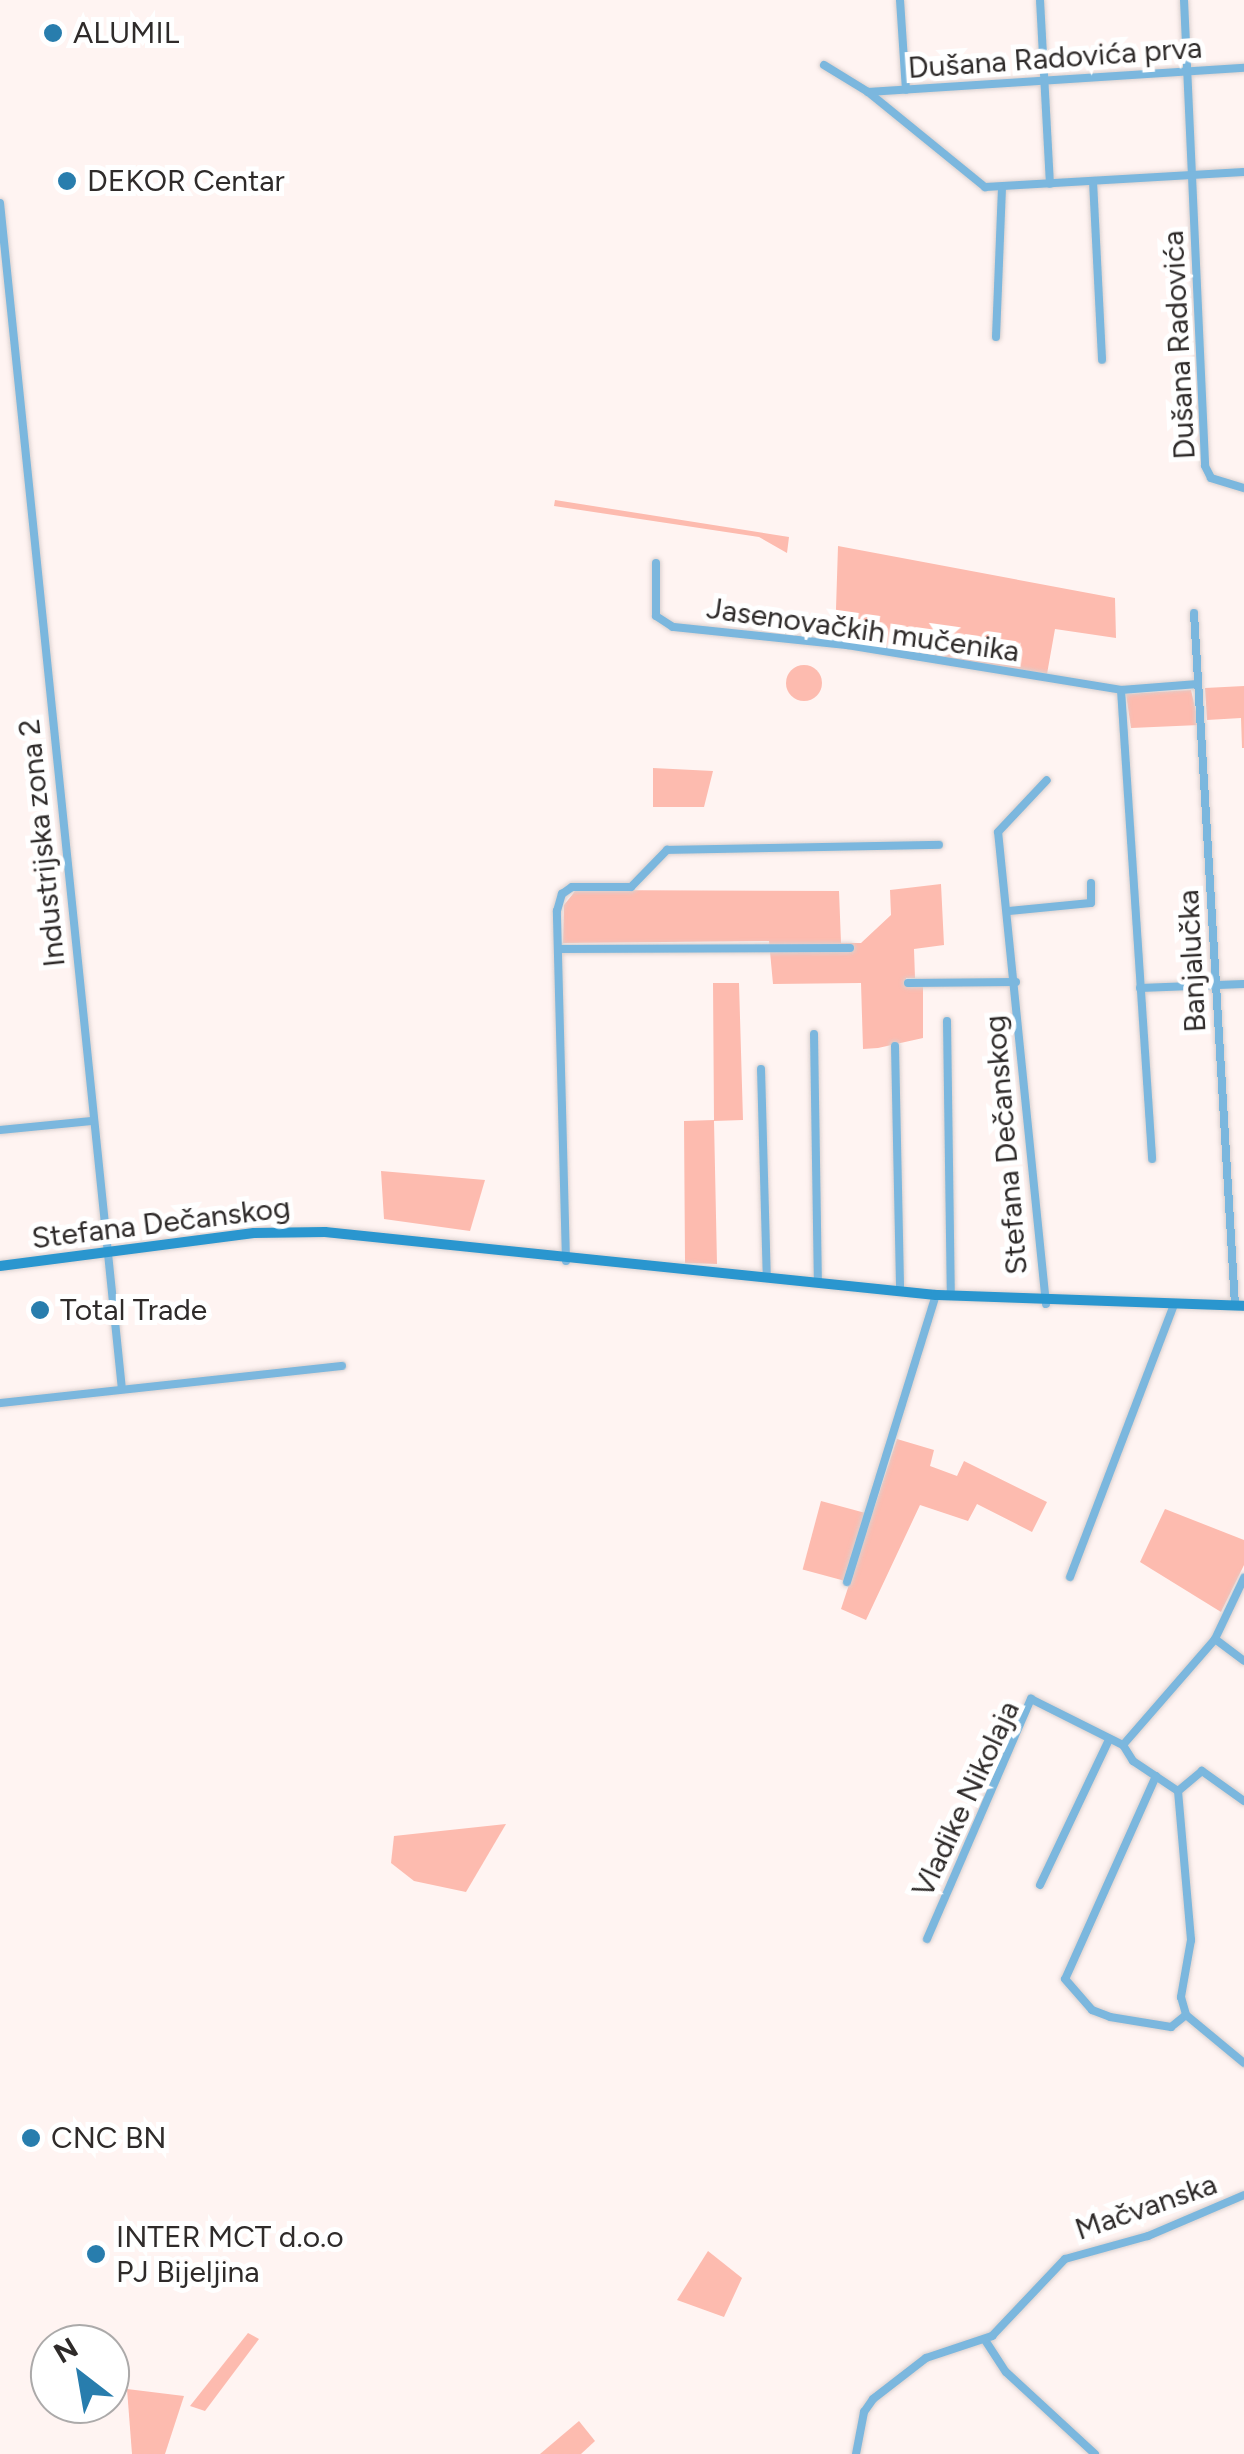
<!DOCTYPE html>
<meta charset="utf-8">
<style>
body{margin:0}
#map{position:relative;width:1244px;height:2454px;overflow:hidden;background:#fff4f2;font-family:Figtree,sans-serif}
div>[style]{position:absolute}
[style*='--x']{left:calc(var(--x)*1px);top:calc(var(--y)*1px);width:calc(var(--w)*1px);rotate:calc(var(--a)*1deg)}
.green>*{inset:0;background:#fdbbaf;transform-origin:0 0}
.round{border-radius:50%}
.roads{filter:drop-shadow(0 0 2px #dad0ce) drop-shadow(0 0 2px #dad0ce)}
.minor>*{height:8px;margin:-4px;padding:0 4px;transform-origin:4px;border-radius:4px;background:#7bb7de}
.secondary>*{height:10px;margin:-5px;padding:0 5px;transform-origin:5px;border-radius:5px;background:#2a96cf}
.dots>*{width:28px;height:28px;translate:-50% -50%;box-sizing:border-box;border:5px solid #fff;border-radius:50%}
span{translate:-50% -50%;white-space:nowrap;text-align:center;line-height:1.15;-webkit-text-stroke:10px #fff;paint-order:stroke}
.poi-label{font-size:30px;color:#2f2b2a}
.left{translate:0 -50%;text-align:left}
.street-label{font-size:30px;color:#2f2b2a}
.north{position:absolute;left:30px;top:2324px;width:100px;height:100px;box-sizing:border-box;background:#fff;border:2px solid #acaaaa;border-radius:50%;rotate:329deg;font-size:28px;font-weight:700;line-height:40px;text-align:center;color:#2f2b2a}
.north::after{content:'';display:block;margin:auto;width:35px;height:45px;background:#287dad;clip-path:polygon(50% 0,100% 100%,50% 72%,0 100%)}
</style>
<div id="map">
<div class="green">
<div style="clip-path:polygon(555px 500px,789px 537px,787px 553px,759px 537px,554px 506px)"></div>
<div style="clip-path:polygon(838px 546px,1115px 598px,1116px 638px,1055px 629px,1047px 674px,835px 640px)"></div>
<div class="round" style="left:786px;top:665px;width:36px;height:36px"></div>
<div style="clip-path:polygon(1244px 686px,1244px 748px,1242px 748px,1241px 718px,1207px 720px,1205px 688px)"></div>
<div style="clip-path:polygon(1191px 690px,1199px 725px,1131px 728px,1126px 694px)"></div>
<div style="clip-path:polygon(653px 768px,713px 771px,704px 807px,653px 807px)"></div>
<div style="clip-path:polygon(941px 884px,944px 945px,914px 949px,915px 978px,906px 978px,905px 986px,923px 987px,923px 1038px,878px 1048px,863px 1049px,861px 983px,773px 984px,769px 941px,563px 943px,564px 905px,576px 890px,839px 891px,841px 943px,861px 943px,891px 915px,890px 890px)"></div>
<div style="clip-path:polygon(713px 983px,739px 983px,743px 1120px,714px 1121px,717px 1264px,685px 1263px,684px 1121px,714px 1120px)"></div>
<div style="clip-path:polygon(381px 1171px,485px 1180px,470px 1231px,384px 1219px)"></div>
<div style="clip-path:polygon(897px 1439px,934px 1450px,930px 1466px,957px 1476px,964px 1461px,1047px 1502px,1032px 1532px,977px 1504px,968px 1521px,920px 1505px,866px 1620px,841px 1609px)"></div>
<div style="left:821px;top:1501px;width:46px;height:71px;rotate:15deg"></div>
<div style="clip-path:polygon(1165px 1509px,1244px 1540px,1244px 1565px,1221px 1612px,1140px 1562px)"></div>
<div style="clip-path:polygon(506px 1824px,466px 1892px,414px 1881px,391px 1863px,394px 1836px)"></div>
<div style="clip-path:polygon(708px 2251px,742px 2278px,724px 2317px,677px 2300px)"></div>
<div style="clip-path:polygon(248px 2333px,259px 2339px,205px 2411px,190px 2406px)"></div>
<div style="clip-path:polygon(127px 2389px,184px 2396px,165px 2454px,132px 2454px)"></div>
<div style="clip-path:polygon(579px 2421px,595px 2441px,581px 2454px,540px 2454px)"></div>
</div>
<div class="roads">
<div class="minor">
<div style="--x:900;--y:0;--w:90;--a:86.2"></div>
<div style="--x:1040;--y:0;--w:184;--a:86.9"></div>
<div style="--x:1184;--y:0;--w:466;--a:87.4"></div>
<div style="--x:1205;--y:466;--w:13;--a:63"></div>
<div style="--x:1211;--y:478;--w:34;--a:17"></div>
<div style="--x:824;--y:65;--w:52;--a:31.5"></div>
<div style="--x:868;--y:92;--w:151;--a:39.1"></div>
<div style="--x:985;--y:187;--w:259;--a:-3.3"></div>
<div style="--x:868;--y:92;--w:377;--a:-3.7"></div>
<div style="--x:1093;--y:181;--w:179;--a:87.1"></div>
<div style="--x:0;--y:203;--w:1192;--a:84.13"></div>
<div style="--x:996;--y:337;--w:149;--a:-87.7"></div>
<div style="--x:656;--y:563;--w:53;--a:90"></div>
<div style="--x:656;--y:616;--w:20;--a:33"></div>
<div style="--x:673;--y:627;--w:175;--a:5.9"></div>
<div style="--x:847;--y:645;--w:278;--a:9.3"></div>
<div style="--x:1121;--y:690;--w:77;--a:-4.5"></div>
<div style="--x:1194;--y:613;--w:694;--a:86.61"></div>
<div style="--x:1121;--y:690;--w:470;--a:86.2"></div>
<div style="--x:1009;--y:911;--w:82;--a:-5.6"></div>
<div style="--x:1091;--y:903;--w:20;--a:-90"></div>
<div style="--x:558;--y:949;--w:292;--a:-0.2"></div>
<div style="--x:908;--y:983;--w:108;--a:-0.5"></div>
<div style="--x:1140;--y:988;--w:104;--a:-2.2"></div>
<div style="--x:947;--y:1021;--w:275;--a:89.2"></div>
<div style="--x:814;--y:1034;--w:249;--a:89.1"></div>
<div style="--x:895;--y:1046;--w:246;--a:88.8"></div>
<div style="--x:761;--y:1069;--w:209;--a:88.4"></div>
<div style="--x:0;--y:1130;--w:92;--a:-5.6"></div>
<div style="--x:566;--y:1261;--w:350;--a:-91.5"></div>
<div style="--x:557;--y:911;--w:18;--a:-74"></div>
<div style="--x:562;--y:894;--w:12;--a:-35"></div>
<div style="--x:572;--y:887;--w:59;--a:0"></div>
<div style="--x:631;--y:887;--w:52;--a:-45.8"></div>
<div style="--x:667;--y:850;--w:272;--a:-1.1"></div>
<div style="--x:1046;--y:1304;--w:474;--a:-95.8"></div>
<div style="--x:998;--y:832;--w:71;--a:-46.7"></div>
<div style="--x:0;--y:1403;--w:344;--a:-6.2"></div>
<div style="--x:1070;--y:1577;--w:289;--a:-69.1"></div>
<div style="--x:847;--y:1582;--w:300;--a:-72.8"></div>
<div style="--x:1215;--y:1639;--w:36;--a:37"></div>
<div style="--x:1123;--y:1745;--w:19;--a:58"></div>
<div style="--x:1133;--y:1761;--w:54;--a:33.7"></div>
<div style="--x:1156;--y:1776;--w:222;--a:114.1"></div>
<div style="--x:1065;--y:1979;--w:41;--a:48.9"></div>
<div style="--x:1092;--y:2010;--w:19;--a:21"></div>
<div style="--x:1110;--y:2017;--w:62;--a:9.3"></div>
<div style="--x:1171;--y:2027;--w:19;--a:-39"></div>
<div style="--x:1244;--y:1801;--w:52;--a:-144.5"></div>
<div style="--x:1202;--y:1771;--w:31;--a:140"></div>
<div style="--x:1178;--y:1791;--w:150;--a:85"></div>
<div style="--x:1191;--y:1940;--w:58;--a:100"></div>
<div style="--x:1181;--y:1997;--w:19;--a:74"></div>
<div style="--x:1186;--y:2015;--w:75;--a:39.6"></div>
<div style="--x:1040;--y:1885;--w:158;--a:-64.6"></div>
<div style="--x:927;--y:1939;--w:262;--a:-66.6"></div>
<div style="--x:1031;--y:1699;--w:103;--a:26.6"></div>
<div style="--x:1123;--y:1745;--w:140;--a:-49"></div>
<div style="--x:1215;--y:1639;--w:68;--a:-64.6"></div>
<div style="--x:985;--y:2340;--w:38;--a:57"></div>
<div style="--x:1006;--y:2372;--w:121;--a:42.7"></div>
<div style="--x:856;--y:2454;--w:43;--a:-79.2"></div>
<div style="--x:864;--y:2412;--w:16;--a:-55"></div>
<div style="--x:873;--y:2399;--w:67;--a:-37.7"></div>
<div style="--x:926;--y:2358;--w:70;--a:-18.4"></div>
<div style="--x:992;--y:2336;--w:106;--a:-46.5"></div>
<div style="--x:1065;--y:2259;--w:86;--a:-15.5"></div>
<div style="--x:1148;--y:2236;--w:104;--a:-23.1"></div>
</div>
<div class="secondary">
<div style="--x:0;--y:1266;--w:256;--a:-7.4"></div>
<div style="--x:254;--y:1233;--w:71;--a:-0.8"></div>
<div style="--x:325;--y:1232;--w:614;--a:5.89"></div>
<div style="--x:936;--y:1295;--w:308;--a:2"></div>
</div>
</div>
<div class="dots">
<div style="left:53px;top:33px;background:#287dad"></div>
<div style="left:67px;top:181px;background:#287dad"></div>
<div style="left:40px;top:1310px;background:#287dad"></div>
<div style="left:31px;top:2138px;background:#287dad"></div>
<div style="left:96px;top:2254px;background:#287dad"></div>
</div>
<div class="poi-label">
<span class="left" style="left:73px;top:33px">ALUMIL</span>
<span class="left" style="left:87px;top:181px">DEKOR Centar</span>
<span class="left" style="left:60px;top:1310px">Total Trade</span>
<span class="left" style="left:51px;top:2138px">CNC BN</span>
<span class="left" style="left:116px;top:2254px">INTER MCT d.o.o<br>PJ Bijeljina</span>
</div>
<div class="street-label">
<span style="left:1055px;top:58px;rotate:-4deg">Dušana Radovića prva</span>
<span style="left:1179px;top:345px;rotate:-93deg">Dušana Radovića</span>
<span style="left:863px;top:630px;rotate:8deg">Jasenovačkih mučenika</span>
<span style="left:42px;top:843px;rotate:-96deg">Industrijska zona 2</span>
<span style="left:1192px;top:961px;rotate:-93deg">Banjalučka</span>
<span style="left:1006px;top:1145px;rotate:-95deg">Stefana Dečanskog</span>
<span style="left:161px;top:1223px;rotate:-7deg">Stefana Dečanskog</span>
<span style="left:966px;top:1799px;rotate:-65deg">Vladike Nikolaja</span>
<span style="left:1146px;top:2207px;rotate:-19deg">Mačvanska</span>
</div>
<div class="north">N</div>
</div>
